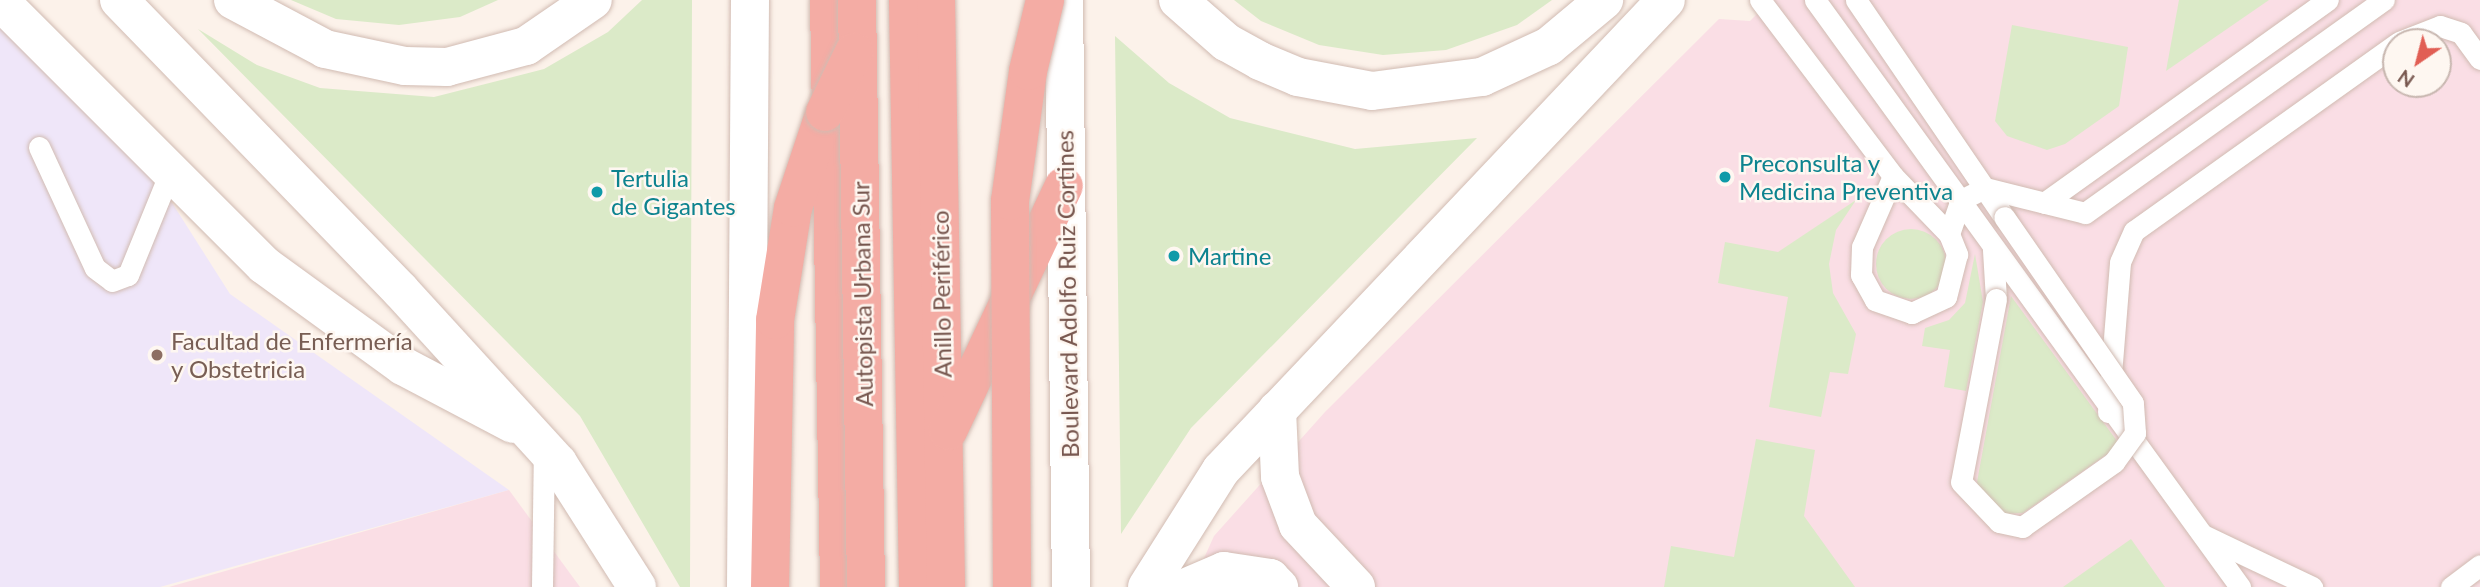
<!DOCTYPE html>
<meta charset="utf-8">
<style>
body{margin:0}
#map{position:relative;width:2480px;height:587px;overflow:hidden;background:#fcf2ea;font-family:Lato,sans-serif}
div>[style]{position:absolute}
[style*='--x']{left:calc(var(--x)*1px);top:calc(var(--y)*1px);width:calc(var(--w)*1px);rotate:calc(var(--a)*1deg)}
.education>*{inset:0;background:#efe6f9}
.medical>*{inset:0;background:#fadee5}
.green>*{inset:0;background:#dbeac8}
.round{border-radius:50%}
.roads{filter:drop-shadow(0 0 2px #d1bbb2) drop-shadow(0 0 2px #d1bbb2)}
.service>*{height:21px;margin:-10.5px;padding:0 10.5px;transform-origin:10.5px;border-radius:10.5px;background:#fff}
.minor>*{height:38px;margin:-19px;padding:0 19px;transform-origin:19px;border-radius:19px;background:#fff}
.secondary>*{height:38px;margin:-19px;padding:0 19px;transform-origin:19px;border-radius:19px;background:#fff}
.motorway>*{height:38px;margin:-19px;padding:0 19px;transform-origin:19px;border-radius:19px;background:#f4aca4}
.bridges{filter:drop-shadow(0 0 2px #d1bbb2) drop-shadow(0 0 2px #d1bbb2)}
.service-bridge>*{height:21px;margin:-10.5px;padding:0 10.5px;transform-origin:10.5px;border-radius:10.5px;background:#fff}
.motorway-bridge>*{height:38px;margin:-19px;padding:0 19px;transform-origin:19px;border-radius:19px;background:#f4aca4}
.dots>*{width:19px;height:19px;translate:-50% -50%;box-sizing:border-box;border:4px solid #fef7f1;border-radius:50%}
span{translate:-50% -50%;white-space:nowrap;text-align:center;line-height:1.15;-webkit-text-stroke:5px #fef7f1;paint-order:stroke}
.culture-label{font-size:24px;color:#0d838f}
.left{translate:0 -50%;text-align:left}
.street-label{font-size:24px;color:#77564e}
.education-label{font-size:24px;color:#785e54}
.north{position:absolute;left:2382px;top:28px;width:70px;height:70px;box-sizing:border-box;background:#fef7f1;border:2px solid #c8b7b0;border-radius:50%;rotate:215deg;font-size:19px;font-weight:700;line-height:28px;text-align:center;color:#77564e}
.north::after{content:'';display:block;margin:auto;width:24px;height:32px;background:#e15e54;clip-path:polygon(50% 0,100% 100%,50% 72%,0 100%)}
</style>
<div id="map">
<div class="education">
<div style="clip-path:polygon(0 13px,155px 176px,230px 294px,509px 490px,160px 587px,0 587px)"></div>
</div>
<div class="medical">
<div style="clip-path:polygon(evenodd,1771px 0,2480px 0,2480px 587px,1191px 587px,1214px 536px,1325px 412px,1719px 19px,1750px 21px,1771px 0,2396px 42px,2438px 42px,2438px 84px,2396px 84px,2396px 42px)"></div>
<div style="clip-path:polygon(509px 490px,580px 587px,169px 587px)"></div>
</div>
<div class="green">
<div style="clip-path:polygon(291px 0,498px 0,460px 17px,399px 25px,336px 19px)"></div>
<div style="clip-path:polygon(642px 0,692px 0,690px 587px,680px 587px,580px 416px,198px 29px,257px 65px,320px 88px,434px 97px,544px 69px,608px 32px)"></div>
<div style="clip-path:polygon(1234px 0,1552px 0,1517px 25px,1446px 50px,1383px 55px,1319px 45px,1261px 21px)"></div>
<div style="clip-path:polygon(2179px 0,2269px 0,2166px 71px)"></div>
<div style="clip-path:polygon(2012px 25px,2128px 47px,2119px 106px,2065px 144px,2047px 150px,2007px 136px,1995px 121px)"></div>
<div style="clip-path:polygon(1115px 36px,1169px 83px,1230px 118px,1355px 149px,1477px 138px,1191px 428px,1121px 534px)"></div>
<div style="clip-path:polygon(1856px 200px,1836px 230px,1829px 264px,1833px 293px,1856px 334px,1848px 374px,1830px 372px,1821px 417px,1769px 407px,1788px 297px,1718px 283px,1725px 242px,1778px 252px)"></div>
<div class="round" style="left:1876px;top:229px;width:70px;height:70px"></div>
<div style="clip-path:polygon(1975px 254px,1983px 302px,1966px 391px,1944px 387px,1950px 350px,1922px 346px,1925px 328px,1949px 320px,1965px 303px)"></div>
<div style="clip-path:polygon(2011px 296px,2120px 445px,2023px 513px,2003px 514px,1982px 499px,1977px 482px)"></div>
<div style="clip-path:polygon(1756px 439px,1815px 450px,1804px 516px,1855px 587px,1664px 587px,1671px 546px,1734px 557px)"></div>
<div style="clip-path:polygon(2131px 539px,2165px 587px,2063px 587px)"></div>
</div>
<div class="roads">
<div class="service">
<div style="--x:1760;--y:0;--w:221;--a:52.9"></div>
<div style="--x:1815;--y:0;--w:725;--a:54.09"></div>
<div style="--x:1856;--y:0;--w:263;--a:55.7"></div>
<div style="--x:2399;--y:42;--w:44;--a:-21.3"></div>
<div style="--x:2440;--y:26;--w:22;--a:18"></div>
<div style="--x:2461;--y:33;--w:32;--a:54"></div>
<div style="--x:39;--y:147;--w:133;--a:65.2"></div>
<div style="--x:95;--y:268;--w:21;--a:37"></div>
<div style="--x:112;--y:281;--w:17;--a:-21"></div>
<div style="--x:128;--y:275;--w:111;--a:-67.8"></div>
<div style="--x:1893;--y:176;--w:81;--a:46"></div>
<div style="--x:1949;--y:234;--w:22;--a:68"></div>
<div style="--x:1957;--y:254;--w:44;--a:104.3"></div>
<div style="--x:1946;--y:297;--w:38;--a:155"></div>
<div style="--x:1912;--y:313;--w:39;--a:-161"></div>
<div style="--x:1875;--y:300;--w:29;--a:-119"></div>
<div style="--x:1861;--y:275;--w:28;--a:-88"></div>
<div style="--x:1862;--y:247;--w:77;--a:-66.4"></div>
<div style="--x:2044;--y:203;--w:349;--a:-35.6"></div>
<div style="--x:1949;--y:234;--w:36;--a:-71"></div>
<div style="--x:1961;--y:200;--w:27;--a:-27"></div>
<div style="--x:1985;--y:188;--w:103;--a:14"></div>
<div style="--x:2085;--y:213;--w:367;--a:-35.5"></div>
<div style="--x:1993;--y:250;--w:49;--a:86.5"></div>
<div style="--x:2108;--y:412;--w:150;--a:-85.4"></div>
<div style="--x:2120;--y:262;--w:34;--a:-66"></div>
<div style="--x:2134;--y:231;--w:322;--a:-35.5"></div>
<div style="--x:2203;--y:535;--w:121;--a:25.5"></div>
<div style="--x:542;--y:587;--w:139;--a:-89.2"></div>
<div style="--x:2451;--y:587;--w:36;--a:-37"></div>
</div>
<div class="minor">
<div style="--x:1277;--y:410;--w:67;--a:87.4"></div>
<div style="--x:1280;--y:477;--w:51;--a:69.4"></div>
<div style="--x:1298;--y:525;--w:85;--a:46.9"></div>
<div style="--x:1187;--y:587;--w:40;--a:-23.4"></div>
<div style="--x:1224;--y:571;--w:47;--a:8.7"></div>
<div style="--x:1270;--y:578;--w:13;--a:45"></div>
</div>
<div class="secondary">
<div style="--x:119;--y:0;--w:405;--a:45.9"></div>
<div style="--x:401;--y:291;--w:233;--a:47.6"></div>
<div style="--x:558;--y:463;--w:147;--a:57.5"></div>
<div style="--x:233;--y:0;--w:104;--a:28"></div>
<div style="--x:325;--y:49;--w:82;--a:12"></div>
<div style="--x:405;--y:66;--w:42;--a:1.4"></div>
<div style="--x:447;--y:67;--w:82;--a:-14.9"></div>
<div style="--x:526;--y:46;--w:81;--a:-34.5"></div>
<div style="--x:1064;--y:0;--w:587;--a:89.32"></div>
<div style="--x:1178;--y:0;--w:64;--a:41.2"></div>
<div style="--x:1226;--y:42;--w:39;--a:29"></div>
<div style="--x:1260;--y:61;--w:41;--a:22.8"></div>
<div style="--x:1298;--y:77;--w:75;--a:10.7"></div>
<div style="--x:1372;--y:91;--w:111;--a:-7.3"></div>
<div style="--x:1482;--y:77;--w:74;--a:-24.8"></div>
<div style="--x:1549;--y:46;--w:72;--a:-39.9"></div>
<div style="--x:0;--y:1;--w:373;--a:45"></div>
<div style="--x:264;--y:265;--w:172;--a:36"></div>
<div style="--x:403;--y:366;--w:124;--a:27.8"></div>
<div style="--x:746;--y:587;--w:587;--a:-89.61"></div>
<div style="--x:1147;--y:587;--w:138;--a:-57.7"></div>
<div style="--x:1221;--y:470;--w:647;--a:-46.57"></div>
</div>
<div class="motorway">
<div style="--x:829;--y:0;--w:587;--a:89.02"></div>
<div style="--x:908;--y:0;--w:587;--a:89.02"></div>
<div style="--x:936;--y:0;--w:587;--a:89.02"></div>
<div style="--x:948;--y:431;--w:271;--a:-64.7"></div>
<div style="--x:770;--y:587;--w:267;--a:-88.9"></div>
<div style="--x:775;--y:320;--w:113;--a:-80.9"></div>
<div style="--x:793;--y:208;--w:92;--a:-71.6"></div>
</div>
</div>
<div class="bridges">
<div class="service-bridge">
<div style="--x:1996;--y:299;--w:186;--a:100.8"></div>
<div style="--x:1961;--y:482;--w:55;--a:46.5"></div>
<div style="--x:1999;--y:522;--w:24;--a:12"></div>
<div style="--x:2022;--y:527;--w:113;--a:-35.2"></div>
<div style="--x:2114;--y:462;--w:36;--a:-54"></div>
<div style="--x:2135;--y:433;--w:30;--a:-94"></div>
<div style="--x:2133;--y:403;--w:226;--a:-124.7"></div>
</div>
<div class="motorway-bridge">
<div style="--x:857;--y:0;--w:587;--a:89.12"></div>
<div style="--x:825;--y:112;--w:67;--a:-64.2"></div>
<div style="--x:1012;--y:587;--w:386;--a:-90.3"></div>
<div style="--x:1010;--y:201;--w:131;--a:-82.1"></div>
<div style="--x:1028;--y:71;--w:73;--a:-76.5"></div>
</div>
</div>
<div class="dots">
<div style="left:1725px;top:177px;background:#0f9aa8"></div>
<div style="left:597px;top:192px;background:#0f9aa8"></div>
<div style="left:1174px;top:256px;background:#0f9aa8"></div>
<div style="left:157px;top:355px;background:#8d6e63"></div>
</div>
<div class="culture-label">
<span class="left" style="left:1739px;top:177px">Preconsulta y<br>Medicina Preventiva</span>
<span class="left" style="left:611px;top:192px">Tertulia<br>de Gigantes</span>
<span class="left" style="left:1188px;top:256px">Martine</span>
</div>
<div class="street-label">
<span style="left:862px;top:294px;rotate:-91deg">Autopista Urbana Sur</span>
<span style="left:941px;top:294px;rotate:-91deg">Anillo Periférico</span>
<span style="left:1067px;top:294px;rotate:-91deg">Boulevard Adolfo Ruiz Cortines</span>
</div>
<div class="education-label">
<span class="left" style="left:171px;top:355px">Facultad de Enfermería<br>y Obstetricia</span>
</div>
<div class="north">N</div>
</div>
